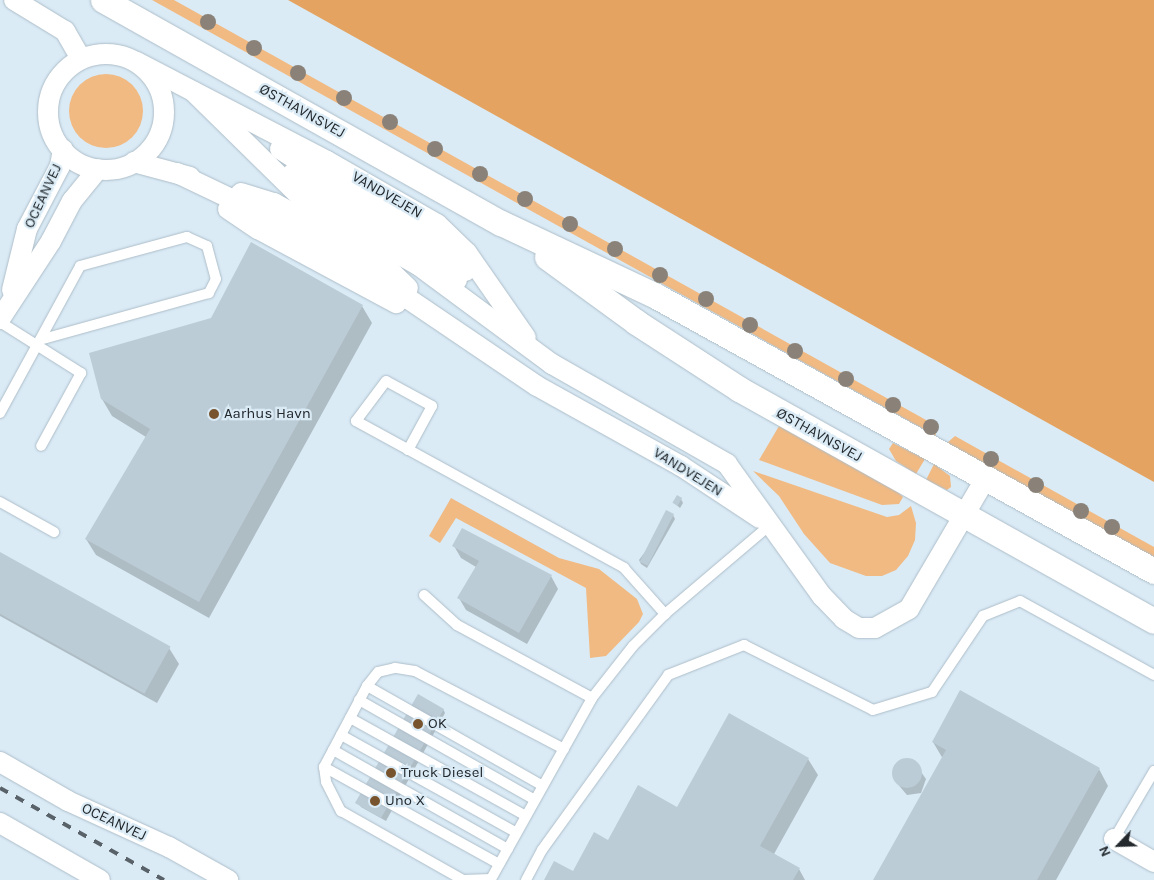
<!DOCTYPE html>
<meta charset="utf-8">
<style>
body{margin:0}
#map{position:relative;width:1154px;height:880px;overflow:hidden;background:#daebf6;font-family:Karla,sans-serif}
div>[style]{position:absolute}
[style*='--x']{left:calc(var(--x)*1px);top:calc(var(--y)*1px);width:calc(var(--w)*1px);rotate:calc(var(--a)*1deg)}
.green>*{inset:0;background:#f1ba83}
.round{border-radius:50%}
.water>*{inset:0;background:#e4a360}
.shadow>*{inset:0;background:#0003}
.building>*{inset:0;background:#bcccd7;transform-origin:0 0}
.roads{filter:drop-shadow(0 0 1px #adbdc8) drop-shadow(0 0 1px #adbdc8)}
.service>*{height:10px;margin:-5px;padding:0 5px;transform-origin:5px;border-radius:5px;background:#fff}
.minor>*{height:20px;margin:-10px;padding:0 10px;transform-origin:10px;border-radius:10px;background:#fff}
.minor>.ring{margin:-10px;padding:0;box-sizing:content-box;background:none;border:20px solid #fff;border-radius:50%}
.tertiary>*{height:25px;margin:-12.5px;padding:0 12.5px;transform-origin:12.5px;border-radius:12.5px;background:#fff}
.rail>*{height:4px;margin-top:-2px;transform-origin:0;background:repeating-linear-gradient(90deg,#596268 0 9px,transparent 0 18px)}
.trees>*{width:16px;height:16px;margin:-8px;border-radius:50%;background:#8a8278}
.dots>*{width:14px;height:14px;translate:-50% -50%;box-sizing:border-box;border:2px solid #daebf6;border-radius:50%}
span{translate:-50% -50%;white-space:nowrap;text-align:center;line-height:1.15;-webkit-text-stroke:4.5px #daebf6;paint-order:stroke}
.street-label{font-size:15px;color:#22282c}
.poi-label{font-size:15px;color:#22282c}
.left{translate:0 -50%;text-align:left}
.north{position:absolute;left:1094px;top:820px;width:50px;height:50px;-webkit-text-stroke:4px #daebf6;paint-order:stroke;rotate:246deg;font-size:14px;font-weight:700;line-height:20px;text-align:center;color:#22282c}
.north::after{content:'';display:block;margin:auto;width:18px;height:22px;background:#22282c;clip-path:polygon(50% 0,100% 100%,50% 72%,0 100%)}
</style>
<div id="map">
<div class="green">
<div style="clip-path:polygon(152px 0,174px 0,935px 425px,936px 436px)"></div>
<div class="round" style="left:69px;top:74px;width:74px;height:74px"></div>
<div style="clip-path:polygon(779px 426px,897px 491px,903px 497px,899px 504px,882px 505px,759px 460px)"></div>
<div style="clip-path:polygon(955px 436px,1154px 547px,1154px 557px,947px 443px)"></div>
<div style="clip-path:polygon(893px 443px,925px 459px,916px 474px,896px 461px,889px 449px)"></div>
<div style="clip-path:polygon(934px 464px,950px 476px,951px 487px,947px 490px,926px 480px)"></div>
<div style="clip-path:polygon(753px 471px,887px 517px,899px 515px,911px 506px,916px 523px,915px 540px,908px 556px,896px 570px,882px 576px,866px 576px,830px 563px,804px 534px,779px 496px)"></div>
<div style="clip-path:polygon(451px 498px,559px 558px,599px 569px,637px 599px,643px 614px,639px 622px,606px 656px,590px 658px,586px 588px,456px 518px,440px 543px,429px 536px)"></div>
</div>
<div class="water">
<div style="clip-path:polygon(288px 0,1154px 0,1154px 482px)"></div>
</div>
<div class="shadow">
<div style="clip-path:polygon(252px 244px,362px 306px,372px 323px,209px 618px,96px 555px,86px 539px,146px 437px,112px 416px,102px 399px,212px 319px)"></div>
<div style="clip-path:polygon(681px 499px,683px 503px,680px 508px,674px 503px)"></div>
<div style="clip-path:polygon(673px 515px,675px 519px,647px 568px,641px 564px,639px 560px)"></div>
<div style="clip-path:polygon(454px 546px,551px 576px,558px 589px,527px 644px,466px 610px,459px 598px,476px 567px,461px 558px)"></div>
<div style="clip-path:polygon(0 554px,169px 648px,179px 664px,157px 703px,0 616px)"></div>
<div style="clip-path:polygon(443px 709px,445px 713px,386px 821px,361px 807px,359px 804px)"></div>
<div style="clip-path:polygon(933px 742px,1099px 769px,1108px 786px,1056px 880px,875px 880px,943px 759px)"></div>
<div style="clip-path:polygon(808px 759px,818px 775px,774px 854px,799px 869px,805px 880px,545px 880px,573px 873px,608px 842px,678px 808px)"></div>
<div style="clip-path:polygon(905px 759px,912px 759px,926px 779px,921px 793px,907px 795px,896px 782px,894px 767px)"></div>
</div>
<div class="building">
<div style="clip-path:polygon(251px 242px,363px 305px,199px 602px,85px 539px,150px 429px,101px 399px,89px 353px,211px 318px)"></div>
<div style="left:677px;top:495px;width:6px;height:9px;rotate:31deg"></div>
<div style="left:666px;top:510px;width:9px;height:58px;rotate:27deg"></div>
<div style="clip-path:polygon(462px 528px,552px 575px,519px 633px,457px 598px,479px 561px,452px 546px)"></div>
<div style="left:0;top:552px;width:195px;height:54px;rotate:29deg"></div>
<div style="clip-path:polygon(960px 690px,1100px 768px,1037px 880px,873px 880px,946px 750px,932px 742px)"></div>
<div style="left:418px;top:694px;width:30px;height:126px;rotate:30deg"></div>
<div style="clip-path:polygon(729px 713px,809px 758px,760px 846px,800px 868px,793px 880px,544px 880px,554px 861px,573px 871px,594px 832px,608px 840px,638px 785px,677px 807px)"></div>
<div class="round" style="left:892px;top:758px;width:30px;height:30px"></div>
</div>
<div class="roads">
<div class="service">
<div style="--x:0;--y:322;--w:96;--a:32.2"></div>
<div style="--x:81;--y:373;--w:83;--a:118.7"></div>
<div style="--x:0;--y:413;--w:167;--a:-61.4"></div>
<div style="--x:80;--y:266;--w:111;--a:-15.2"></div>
<div style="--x:187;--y:237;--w:22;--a:24"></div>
<div style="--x:207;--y:246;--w:34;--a:75"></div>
<div style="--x:216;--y:279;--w:16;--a:117"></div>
<div style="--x:209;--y:293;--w:175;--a:164.5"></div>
<div style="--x:408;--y:450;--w:50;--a:-61.4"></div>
<div style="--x:432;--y:406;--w:52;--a:-151.5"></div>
<div style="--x:386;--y:381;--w:50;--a:126.9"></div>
<div style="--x:356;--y:421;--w:306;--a:28.7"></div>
<div style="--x:624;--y:568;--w:62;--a:48.3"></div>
<div style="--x:0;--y:502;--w:62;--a:29.1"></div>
<div style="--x:424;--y:595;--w:45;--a:42.3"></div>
<div style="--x:457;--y:625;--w:153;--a:28.4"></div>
<div style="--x:367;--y:686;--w:202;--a:29.6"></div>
<div style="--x:359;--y:700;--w:202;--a:29.6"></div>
<div style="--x:350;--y:718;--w:201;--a:29.1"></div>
<div style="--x:341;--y:735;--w:201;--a:29.1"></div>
<div style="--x:564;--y:749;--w:168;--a:-152.4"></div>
<div style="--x:415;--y:671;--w:20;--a:-171"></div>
<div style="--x:395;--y:668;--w:17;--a:167"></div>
<div style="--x:378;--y:672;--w:18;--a:128"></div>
<div style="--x:367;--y:686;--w:92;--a:118"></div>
<div style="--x:324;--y:767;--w:15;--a:82"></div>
<div style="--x:326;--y:782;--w:33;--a:63"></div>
<div style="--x:341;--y:811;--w:140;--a:29.5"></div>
<div style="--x:463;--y:880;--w:28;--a:-2"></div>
<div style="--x:491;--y:879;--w:207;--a:-60.8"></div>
<div style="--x:592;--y:698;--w:66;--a:-51.7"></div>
<div style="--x:633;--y:646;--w:45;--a:-45"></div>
<div style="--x:665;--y:614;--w:138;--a:-40.3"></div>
<div style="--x:333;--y:750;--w:201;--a:29.5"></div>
<div style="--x:324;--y:767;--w:200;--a:29"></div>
<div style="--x:1114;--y:839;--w:79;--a:-59.5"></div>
<div style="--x:526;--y:880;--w:34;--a:-62"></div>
<div style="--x:542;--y:850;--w:216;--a:-54.2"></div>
<div style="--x:668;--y:675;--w:82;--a:-21.5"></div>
<div style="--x:744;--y:645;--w:144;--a:26.7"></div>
<div style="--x:873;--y:710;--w:62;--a:-17"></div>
<div style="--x:932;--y:692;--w:92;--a:-56.1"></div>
<div style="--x:983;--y:616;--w:40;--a:-22"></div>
<div style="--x:1020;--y:601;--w:153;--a:28.9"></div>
</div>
<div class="minor">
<div style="--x:14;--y:0;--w:60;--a:31.3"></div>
<div style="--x:65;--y:31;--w:32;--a:60"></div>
<div class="ring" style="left:48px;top:54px;width:96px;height:96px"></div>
<div style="--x:137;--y:62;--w:214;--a:27.5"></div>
<div style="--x:327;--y:161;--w:127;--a:29.8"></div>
<div style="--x:437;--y:224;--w:42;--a:44"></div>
<div style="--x:467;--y:253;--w:103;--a:55.2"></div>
<div style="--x:194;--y:92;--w:157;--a:44.5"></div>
<div style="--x:306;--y:202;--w:129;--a:29.4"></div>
<div style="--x:418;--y:265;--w:167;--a:36.5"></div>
<div style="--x:552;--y:364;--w:202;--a:29.7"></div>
<div style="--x:727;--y:464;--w:163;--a:54.3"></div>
<div style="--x:822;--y:596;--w:32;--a:46"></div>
<div style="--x:844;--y:619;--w:17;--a:31"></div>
<div style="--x:859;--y:628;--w:16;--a:0"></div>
<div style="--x:875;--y:628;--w:39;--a:-29"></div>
<div style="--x:909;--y:609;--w:152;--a:-59.6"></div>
<div style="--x:280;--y:149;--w:48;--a:33"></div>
<div style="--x:320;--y:175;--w:126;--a:29.4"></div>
<div style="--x:430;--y:237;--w:49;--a:44.2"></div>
<div style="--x:134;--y:162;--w:58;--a:15"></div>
<div style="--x:177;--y:173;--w:98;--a:25.5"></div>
<div style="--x:265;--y:215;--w:127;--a:29.2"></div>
<div style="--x:376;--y:277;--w:194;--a:34.1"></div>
<div style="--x:537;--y:386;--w:165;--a:29.1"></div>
<div style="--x:681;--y:466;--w:95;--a:33.4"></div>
<div style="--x:293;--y:173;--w:24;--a:38"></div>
<div style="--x:312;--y:188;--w:126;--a:29.4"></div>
<div style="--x:422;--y:250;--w:46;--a:40.6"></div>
<div style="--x:241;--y:193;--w:34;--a:17"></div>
<div style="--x:274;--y:203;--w:124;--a:29.1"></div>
<div style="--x:382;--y:263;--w:36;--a:44"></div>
<div style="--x:228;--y:209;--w:36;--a:34"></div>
<div style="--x:258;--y:229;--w:157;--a:28.2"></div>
<div style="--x:12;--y:290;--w:63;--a:-76.2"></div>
<div style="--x:27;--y:229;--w:71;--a:-62.4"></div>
<div style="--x:60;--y:166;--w:17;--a:-80"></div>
<div style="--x:0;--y:319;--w:93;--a:-56.8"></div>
<div style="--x:51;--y:241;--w:45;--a:-62.3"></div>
<div style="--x:72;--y:201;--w:41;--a:-50.9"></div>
<div style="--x:0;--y:762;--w:78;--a:29.8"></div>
<div style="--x:68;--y:801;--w:111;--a:24.5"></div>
<div style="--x:169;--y:847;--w:68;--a:29.2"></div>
<div style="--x:0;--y:823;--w:115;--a:29.7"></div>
<div style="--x:1114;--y:839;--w:46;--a:29.9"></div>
</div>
<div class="tertiary">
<div style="--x:103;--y:0;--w:456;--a:29.3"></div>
<div style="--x:501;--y:223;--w:171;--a:25.2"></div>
<div style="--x:656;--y:296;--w:569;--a:28.91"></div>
<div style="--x:547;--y:257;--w:110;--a:36.1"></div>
<div style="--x:636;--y:322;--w:123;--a:33"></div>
<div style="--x:739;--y:389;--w:475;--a:29.2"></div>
</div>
</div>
<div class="rail">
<div style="--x:0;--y:788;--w:188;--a:29.3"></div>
</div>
<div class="trees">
<div style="left:208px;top:22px"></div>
<div style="left:254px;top:48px"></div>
<div style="left:298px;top:73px"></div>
<div style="left:344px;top:98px"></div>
<div style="left:390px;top:122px"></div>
<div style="left:435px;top:149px"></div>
<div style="left:480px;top:174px"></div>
<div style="left:525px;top:199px"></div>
<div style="left:570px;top:224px"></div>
<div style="left:615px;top:249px"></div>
<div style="left:660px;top:275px"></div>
<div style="left:706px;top:299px"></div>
<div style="left:750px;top:325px"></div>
<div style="left:795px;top:351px"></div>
<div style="left:846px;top:379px"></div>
<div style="left:893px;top:405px"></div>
<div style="left:931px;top:427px"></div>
<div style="left:991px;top:459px"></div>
<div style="left:1036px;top:485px"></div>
<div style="left:1081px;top:511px"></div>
<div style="left:1112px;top:527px"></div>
</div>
<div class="dots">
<div style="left:214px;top:414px;background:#78542e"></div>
<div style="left:418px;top:724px;background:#78542e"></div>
<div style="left:391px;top:773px;background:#78542e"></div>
<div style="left:375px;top:801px;background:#78542e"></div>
</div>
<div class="street-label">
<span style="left:302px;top:111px;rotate:29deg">ØSTHAVNSVEJ</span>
<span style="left:387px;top:195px;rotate:30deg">VANDVEJEN</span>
<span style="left:43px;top:196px;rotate:-65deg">OCEANVEJ</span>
<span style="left:819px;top:435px;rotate:29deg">ØSTHAVNSVEJ</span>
<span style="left:688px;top:472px;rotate:32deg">VANDVEJEN</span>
<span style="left:114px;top:822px;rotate:25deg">OCEANVEJ</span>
</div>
<div class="poi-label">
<span class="left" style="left:224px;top:414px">Aarhus Havn</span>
<span class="left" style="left:428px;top:724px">OK</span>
<span class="left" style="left:401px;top:773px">Truck Diesel</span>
<span class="left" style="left:385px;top:801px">Uno X</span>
</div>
<div class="north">N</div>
</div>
